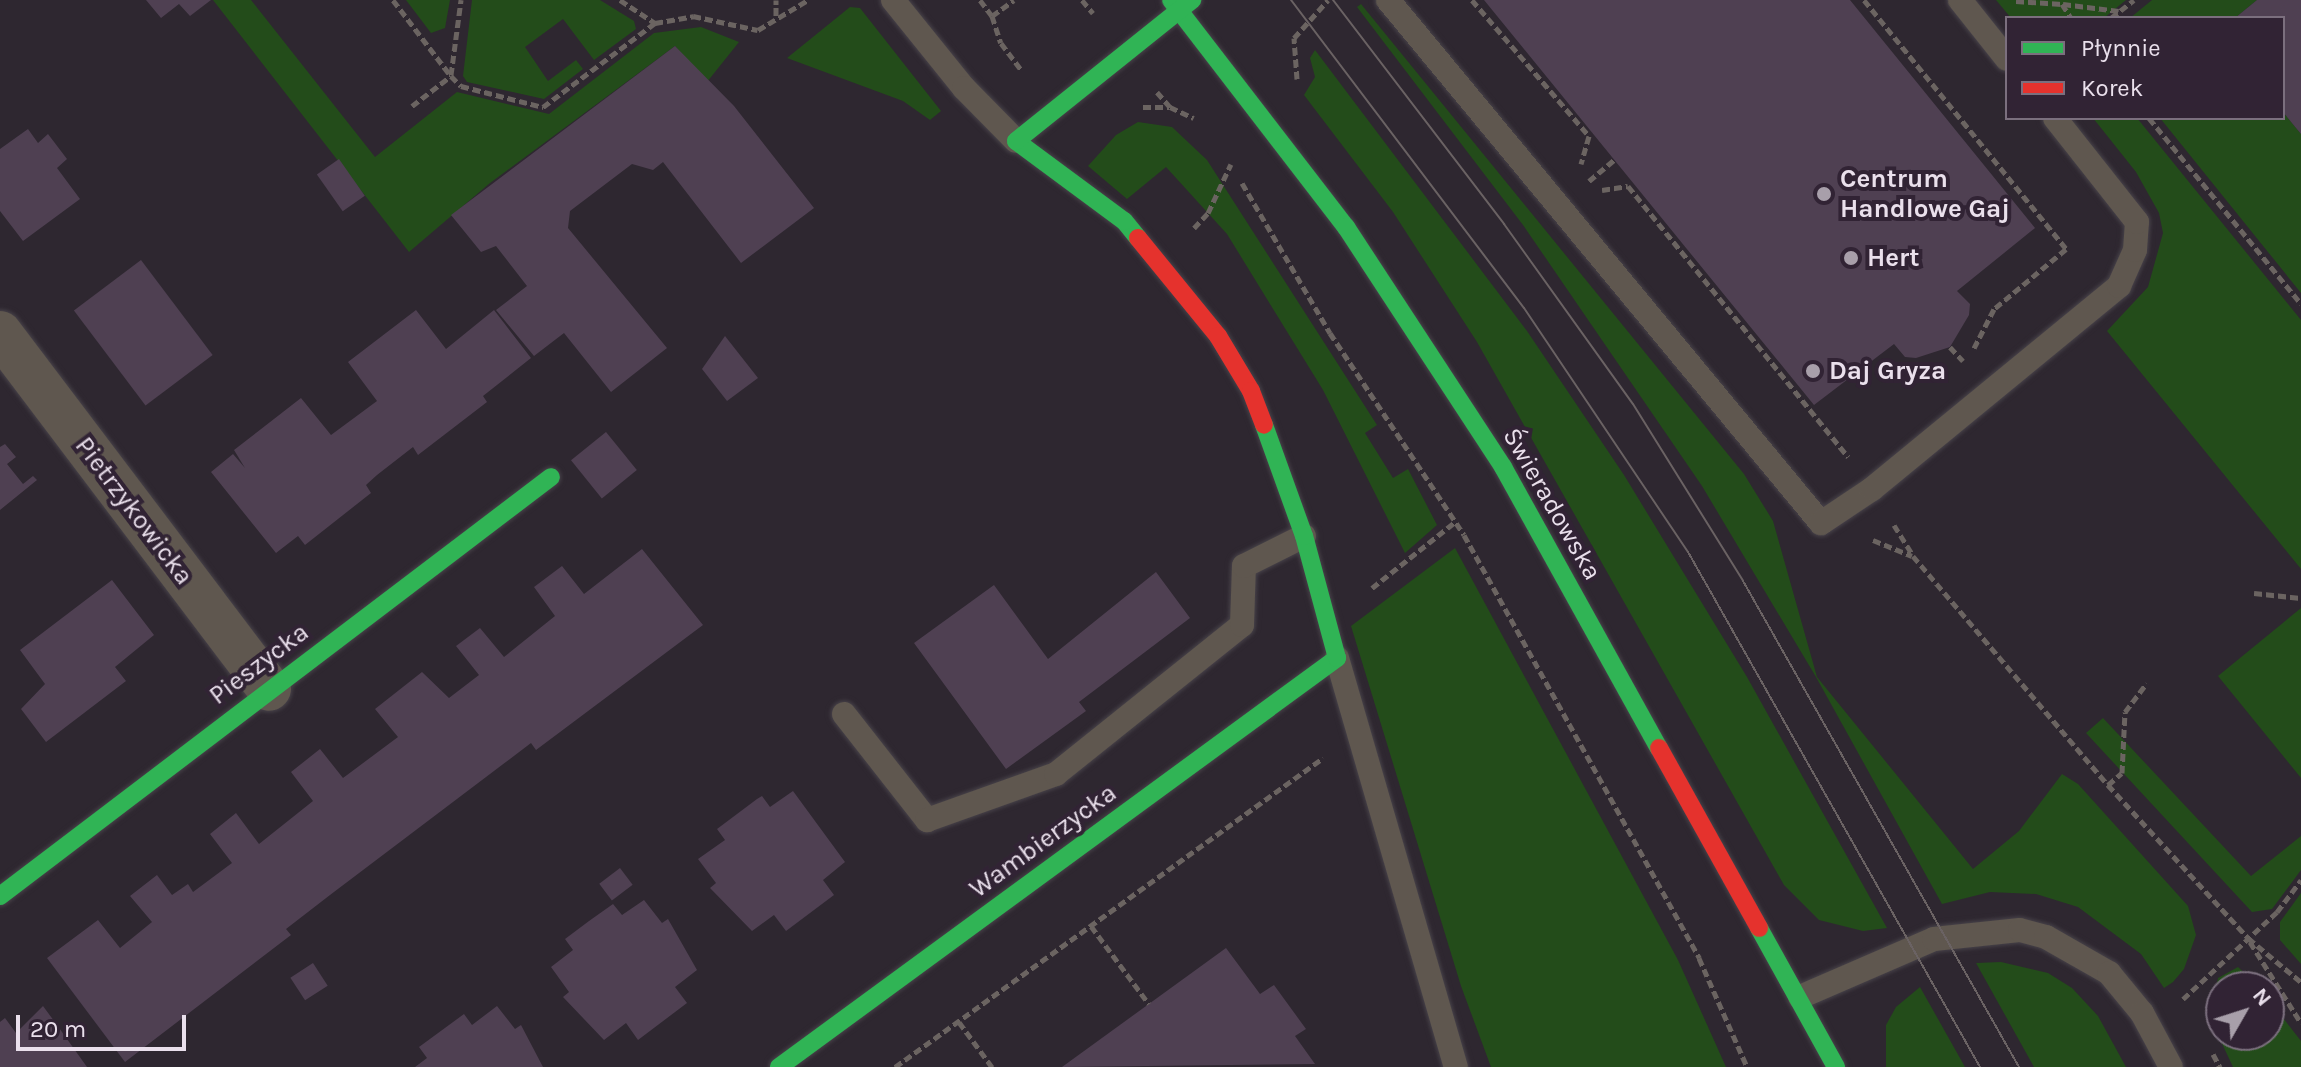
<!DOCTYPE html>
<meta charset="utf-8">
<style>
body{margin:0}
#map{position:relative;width:2301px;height:1067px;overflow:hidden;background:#2e2730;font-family:Karla,sans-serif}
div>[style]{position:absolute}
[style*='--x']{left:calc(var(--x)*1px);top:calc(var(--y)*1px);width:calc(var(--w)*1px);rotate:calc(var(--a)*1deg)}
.green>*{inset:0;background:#234c1a}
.building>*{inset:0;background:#4f4052;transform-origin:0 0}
.path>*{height:5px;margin-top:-2.5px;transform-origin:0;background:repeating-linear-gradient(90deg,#6b6461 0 8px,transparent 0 12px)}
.roads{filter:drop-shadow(0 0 2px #474249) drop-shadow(0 0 2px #474249)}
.lane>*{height:24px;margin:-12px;padding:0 12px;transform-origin:12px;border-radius:12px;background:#5f574f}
.street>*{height:44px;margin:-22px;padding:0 22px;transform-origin:22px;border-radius:22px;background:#5f574f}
.fast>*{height:18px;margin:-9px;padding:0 9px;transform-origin:9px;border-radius:9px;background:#30b455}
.jam>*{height:18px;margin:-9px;padding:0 9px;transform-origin:9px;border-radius:9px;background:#e5322d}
.tram>*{height:2px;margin:-1px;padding:0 1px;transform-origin:1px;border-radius:1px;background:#6a6263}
.dots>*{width:22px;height:22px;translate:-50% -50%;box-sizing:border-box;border:4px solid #312334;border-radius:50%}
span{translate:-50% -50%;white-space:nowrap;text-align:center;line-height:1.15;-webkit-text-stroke:8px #312334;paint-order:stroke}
.poi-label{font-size:26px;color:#eae0ec;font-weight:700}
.left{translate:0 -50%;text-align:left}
.street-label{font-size:26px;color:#eae0ec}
.legend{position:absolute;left:2005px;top:16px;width:280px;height:104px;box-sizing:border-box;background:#312334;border:2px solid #7b6f7e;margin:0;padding:10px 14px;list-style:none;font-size:24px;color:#eae0ec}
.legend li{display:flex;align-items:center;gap:16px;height:40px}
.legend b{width:40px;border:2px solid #7b6f7e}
.north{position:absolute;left:2205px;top:971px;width:80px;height:80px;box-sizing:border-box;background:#312334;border:2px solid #7b6f7e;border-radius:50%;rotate:51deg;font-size:22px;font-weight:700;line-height:32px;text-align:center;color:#eae0ec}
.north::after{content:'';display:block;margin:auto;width:28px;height:36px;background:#a89faa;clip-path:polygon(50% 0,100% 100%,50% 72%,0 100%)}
.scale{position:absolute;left:16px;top:1015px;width:170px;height:36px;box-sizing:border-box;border:4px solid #eae0ec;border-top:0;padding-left:10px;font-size:24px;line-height:28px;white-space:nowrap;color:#eae0ec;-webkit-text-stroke:6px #312334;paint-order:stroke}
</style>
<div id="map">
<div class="green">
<div style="clip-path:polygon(213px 0,251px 0,375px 157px,457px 92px,549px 114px,654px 33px,701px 27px,739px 42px,707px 82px,675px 46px,490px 183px,409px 252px)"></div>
<div style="clip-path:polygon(406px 0,450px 0,445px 28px,431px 33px)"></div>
<div style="clip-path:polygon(472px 0,600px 0,634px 21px,636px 29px,594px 60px,563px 19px,525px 47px,548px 81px,576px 60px,583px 69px,544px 99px,467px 82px,463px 76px)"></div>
<div style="clip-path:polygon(1996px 0,2126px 0,2104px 18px,2011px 18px)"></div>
<div style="clip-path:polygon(2152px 0,2257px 0,2235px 18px,2130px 18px)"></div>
<div style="clip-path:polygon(1361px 4px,1744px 474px,1773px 521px,1817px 677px,1973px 869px,2019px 831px,2062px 774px,2078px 784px,2188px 906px,2196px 935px,2184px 969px,2173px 982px,2164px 988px,2141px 954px,2078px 907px,2036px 894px,1990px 892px,1942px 904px,1816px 677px,1702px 486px,1523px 225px,1357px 7px)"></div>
<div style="clip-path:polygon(850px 7px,860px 8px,941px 111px,930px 120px,903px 101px,787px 58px)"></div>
<div style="clip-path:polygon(1315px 50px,1527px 331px,1624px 475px,1747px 677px,1887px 928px,1863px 931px,1819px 920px,1784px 885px,1477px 342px,1393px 212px,1304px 95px,1315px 77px,1310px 58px)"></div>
<div style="clip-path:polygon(2283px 112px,2301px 134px,2301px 293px,2160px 118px,2283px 118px)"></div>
<div style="clip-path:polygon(2093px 118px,2137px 118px,2301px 320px,2301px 569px,2107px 331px,2148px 287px,2163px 233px,2159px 213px,2136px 172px)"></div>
<div style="clip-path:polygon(1138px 122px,1172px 127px,1207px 160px,1377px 425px,1365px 433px,1393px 478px,1408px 469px,1437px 525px,1405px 553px,1323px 390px,1227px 234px,1166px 167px,1127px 199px,1088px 166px,1116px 135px)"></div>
<div style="clip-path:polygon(1455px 548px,1678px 960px,1726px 1067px,1491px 1067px,1461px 986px,1351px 626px)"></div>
<div style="clip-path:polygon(2301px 608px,2301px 778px,2218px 676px)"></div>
<div style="clip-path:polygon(2103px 718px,2251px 876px,2301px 836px,2301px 870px,2272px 909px,2252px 912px,2086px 733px)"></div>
<div style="clip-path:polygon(2301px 893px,2301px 964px,2280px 940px,2280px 922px)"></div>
<div style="clip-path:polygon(2001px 962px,2048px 973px,2072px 988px,2098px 1016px,2126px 1067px,2034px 1067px,1976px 963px)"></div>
<div style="clip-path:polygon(2238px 967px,2259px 987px,2221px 987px,2221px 1035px,2269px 1035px,2269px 1000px,2301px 1041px,2301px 1067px,2233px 1067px,2210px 1018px,2218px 978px)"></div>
<div style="clip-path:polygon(1920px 987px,1965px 1067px,1886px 1067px,1886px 1025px,1896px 1007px)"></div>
</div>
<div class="building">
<div style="clip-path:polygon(146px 0,211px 0,190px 16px,179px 4px,161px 18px)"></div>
<div style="clip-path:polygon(1484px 0,1850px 0,2035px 228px,1957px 291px,1970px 304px,1969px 315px,1950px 347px,1916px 358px,1905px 357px,1894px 344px,1814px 405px)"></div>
<div style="clip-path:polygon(2257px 0,2301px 0,2301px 134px,2283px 112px,2283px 18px,2235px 18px)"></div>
<div style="clip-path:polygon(675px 46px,734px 106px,814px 208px,741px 263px,663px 162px,653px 170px,632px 164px,570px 211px,568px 228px,667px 348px,611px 392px,564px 333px,534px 356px,496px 310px,527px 286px,496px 246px,481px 252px,451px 215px)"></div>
<div style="clip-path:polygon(28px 129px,38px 143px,48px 134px,67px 159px,57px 168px,80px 199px,23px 241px,0 211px,0 149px)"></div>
<div style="left:339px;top:159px;width:45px;height:27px;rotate:55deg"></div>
<div style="left:141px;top:260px;width:119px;height:84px;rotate:53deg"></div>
<div style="clip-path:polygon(416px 310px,446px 349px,494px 310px,531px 358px,483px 396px,487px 402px,418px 455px,413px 447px,377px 475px,366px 485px,371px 493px,305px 545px,298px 536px,276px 553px,211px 472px,233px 454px,245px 468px,234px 450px,301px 398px,331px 435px,377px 401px,348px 362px)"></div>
<div style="clip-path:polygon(725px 336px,758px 378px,727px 401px,702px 369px)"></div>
<div style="left:606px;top:432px;width:49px;height:45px;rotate:51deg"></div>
<div style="clip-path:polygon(5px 444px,16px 457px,7px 464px,23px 484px,33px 476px,37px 480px,0 510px,0 447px)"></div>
<div style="clip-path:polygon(642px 549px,703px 625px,536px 750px,531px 743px,330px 895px,286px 929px,291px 935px,125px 1062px,47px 958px,98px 920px,120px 948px,152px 922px,130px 896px,157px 875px,172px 895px,188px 884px,193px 892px,232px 863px,210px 834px,236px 813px,259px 844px,313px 801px,291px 772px,320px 749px,343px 778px,398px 737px,375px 709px,422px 672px,449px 698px,479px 675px,456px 646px,480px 628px,504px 657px,555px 616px,534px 587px,562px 566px,584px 594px)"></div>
<div style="clip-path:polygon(1156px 572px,1190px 618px,1079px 702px,1086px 711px,1006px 769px,914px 643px,994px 585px,1048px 659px)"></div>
<div style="clip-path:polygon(112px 580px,154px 635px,115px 667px,126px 681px,46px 742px,21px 709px,45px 684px,20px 650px)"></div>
<div style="clip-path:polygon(793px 791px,845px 862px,823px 880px,834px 895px,786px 931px,774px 915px,752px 931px,710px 888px,716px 883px,698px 859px,725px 840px,717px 829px,757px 799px,762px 796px,770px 807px)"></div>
<div style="left:620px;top:868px;width:21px;height:26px;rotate:53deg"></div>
<div style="clip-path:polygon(644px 900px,662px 923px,668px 919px,697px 970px,675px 987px,687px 1003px,638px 1040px,626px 1023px,604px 1040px,563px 997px,569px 992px,551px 967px,573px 950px,565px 939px,589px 921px,613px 904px,622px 915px)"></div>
<div style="clip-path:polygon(1226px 948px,1260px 994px,1274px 985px,1306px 1029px,1295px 1036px,1315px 1064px,1062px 1067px)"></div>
<div style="left:313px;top:963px;width:27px;height:27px;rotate:57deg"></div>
<div style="clip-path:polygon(43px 1006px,57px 1025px,87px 1067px,0 1067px,0 1022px,5px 1018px,16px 1033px)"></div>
<div style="clip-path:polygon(497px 1006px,515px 1029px,521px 1025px,543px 1067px,415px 1067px,427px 1058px,419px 1047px,464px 1014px,472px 1025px)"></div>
</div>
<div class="path">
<div style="--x:393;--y:0;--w:96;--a:52.7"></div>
<div style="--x:620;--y:0;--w:42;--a:33.3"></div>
<div style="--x:980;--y:0;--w:20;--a:53"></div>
<div style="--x:992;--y:16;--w:27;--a:-36"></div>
<div style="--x:1082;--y:0;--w:17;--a:50"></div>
<div style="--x:1472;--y:0;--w:179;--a:49.3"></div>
<div style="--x:1589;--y:136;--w:29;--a:106"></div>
<div style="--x:1864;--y:0;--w:321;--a:50.9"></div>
<div style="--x:2066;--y:249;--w:94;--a:140.2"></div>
<div style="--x:1994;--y:309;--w:44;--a:117.1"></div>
<div style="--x:2016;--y:1;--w:46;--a:3.7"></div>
<div style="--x:2062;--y:4;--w:17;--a:57"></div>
<div style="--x:2063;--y:4;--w:56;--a:7.1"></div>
<div style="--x:776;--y:16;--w:16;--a:-90"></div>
<div style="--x:992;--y:16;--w:28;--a:72"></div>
<div style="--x:1001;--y:43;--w:34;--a:53"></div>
<div style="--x:2111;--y:18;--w:29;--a:-38"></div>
<div style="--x:451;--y:75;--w:76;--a:-82.4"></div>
<div style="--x:1297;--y:79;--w:41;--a:-94.2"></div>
<div style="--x:1294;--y:38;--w:51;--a:-48.2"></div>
<div style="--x:1157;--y:92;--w:20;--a:49"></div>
<div style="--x:1170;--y:107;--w:26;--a:25"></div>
<div style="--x:412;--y:106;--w:49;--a:-37.6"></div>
<div style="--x:451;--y:76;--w:14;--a:45"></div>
<div style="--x:461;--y:86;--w:85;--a:14.4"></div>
<div style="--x:543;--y:107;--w:140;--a:-36.9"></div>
<div style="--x:655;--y:23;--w:39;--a:-10"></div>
<div style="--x:693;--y:16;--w:66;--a:12.2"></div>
<div style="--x:758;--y:30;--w:58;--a:-31"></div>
<div style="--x:1143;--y:107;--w:26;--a:0"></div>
<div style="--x:2149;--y:118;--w:240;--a:50.7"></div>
<div style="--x:1589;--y:181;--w:33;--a:-40"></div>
<div style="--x:1242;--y:183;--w:174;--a:59.6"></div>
<div style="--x:1330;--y:333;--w:242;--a:56.4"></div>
<div style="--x:1464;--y:535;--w:484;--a:60.9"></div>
<div style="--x:1699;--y:958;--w:119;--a:66.2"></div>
<div style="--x:1602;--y:190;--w:26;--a:-9"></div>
<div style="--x:1628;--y:186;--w:349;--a:50.9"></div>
<div style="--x:1194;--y:228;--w:21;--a:-47"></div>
<div style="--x:1208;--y:213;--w:54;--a:-64.9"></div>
<div style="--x:1950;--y:347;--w:19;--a:47"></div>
<div style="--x:1894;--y:525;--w:36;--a:58"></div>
<div style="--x:1913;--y:556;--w:301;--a:49.6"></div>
<div style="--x:2108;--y:785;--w:207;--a:47.5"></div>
<div style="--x:2248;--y:938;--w:69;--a:39.7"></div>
<div style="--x:1873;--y:540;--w:42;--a:22.3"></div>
<div style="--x:1372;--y:588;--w:106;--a:-38.5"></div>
<div style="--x:2254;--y:593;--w:47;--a:6.1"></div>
<div style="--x:2108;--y:785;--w:18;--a:-41"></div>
<div style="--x:2122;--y:773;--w:61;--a:-87.2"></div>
<div style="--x:2125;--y:712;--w:36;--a:-53"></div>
<div style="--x:1091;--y:926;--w:97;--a:53.4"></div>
<div style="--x:2250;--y:942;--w:96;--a:57.8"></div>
<div style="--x:2183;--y:999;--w:128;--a:-42.8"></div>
<div style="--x:2277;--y:912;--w:40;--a:-53"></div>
<div style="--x:959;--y:1022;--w:56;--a:53.7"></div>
<div style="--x:2213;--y:1054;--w:15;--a:62"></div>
<div style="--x:895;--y:1067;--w:528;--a:-35.83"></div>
</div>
<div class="roads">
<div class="lane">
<div style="--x:893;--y:0;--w:113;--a:51.1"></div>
<div style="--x:964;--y:88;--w:74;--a:45.5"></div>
<div style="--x:1388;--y:0;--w:679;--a:50.38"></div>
<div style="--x:1821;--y:523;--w:61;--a:-33.7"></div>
<div style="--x:1872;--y:489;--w:320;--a:-39.4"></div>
<div style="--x:2119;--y:286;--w:39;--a:-66"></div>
<div style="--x:2135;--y:250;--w:28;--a:-86"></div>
<div style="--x:2137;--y:222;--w:132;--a:-128.3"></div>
<div style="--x:1960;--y:0;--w:75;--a:51.5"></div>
<div style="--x:1337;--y:658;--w:426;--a:73.8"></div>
<div style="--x:844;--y:714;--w:135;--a:51.9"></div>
<div style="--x:927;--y:820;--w:137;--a:-19.6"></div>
<div style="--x:1056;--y:774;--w:238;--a:-38.7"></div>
<div style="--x:1242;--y:625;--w:59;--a:-88.1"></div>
<div style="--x:1244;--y:566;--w:67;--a:-26.6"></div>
<div style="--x:1800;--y:997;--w:146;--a:-23.4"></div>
<div style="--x:1934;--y:939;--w:86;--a:-6"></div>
<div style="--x:2020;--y:930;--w:27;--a:15"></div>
<div style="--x:2046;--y:937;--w:73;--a:29.7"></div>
<div style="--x:2109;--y:973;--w:52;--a:50.5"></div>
<div style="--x:2142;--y:1013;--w:61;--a:61.8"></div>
</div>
<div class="street">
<div style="--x:0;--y:333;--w:446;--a:52.9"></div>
</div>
<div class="fast">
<div style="--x:1171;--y:0;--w:287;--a:52.4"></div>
<div style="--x:1346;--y:227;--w:287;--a:56.8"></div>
<div style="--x:1503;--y:467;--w:321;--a:61"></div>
<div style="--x:1138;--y:238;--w:22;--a:-129"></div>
<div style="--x:1124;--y:221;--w:134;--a:-143.5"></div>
<div style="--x:1016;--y:141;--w:226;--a:-38.7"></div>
<div style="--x:0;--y:896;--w:692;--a:-37.25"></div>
<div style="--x:1759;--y:928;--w:159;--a:61"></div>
<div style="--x:779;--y:1067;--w:692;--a:-36.24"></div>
<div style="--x:1337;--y:658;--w:126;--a:-105.1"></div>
<div style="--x:1304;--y:536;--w:118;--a:-109.8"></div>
</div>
<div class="jam">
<div style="--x:1138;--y:238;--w:127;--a:50.8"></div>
<div style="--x:1218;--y:336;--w:64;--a:59"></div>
<div style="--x:1251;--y:391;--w:36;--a:69"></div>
<div style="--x:1659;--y:748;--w:206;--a:60.9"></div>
</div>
</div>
<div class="tram">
<div style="--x:1291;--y:0;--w:386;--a:52.9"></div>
<div style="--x:1524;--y:308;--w:294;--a:56.1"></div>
<div style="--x:1688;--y:552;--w:592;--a:60.45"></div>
<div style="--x:1333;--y:0;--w:282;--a:52.6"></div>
<div style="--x:1504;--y:224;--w:221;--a:54.4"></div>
<div style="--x:1633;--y:404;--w:208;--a:58.1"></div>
<div style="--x:1743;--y:581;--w:559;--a:60.41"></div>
</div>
<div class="dots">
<div style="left:1824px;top:194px;background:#a89faa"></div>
<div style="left:1851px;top:258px;background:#a89faa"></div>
<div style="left:1813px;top:371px;background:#a89faa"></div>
</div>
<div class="poi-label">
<span class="left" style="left:1840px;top:194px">Centrum<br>Handlowe Gaj</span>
<span class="left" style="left:1867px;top:258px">Hert</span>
<span class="left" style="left:1829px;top:371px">Daj Gryza</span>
</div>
<div class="street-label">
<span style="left:1552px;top:504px;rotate:60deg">Świeradowska</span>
<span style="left:134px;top:511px;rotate:53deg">Pietrzykowicka</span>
<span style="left:259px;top:664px;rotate:-37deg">Pieszycka</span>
<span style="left:1043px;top:841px;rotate:-36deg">Wambierzycka</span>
</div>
<ul class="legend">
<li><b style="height:10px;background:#30b455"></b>Płynnie</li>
<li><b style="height:10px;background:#e5322d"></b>Korek</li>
</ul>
<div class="north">N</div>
<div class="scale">20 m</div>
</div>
